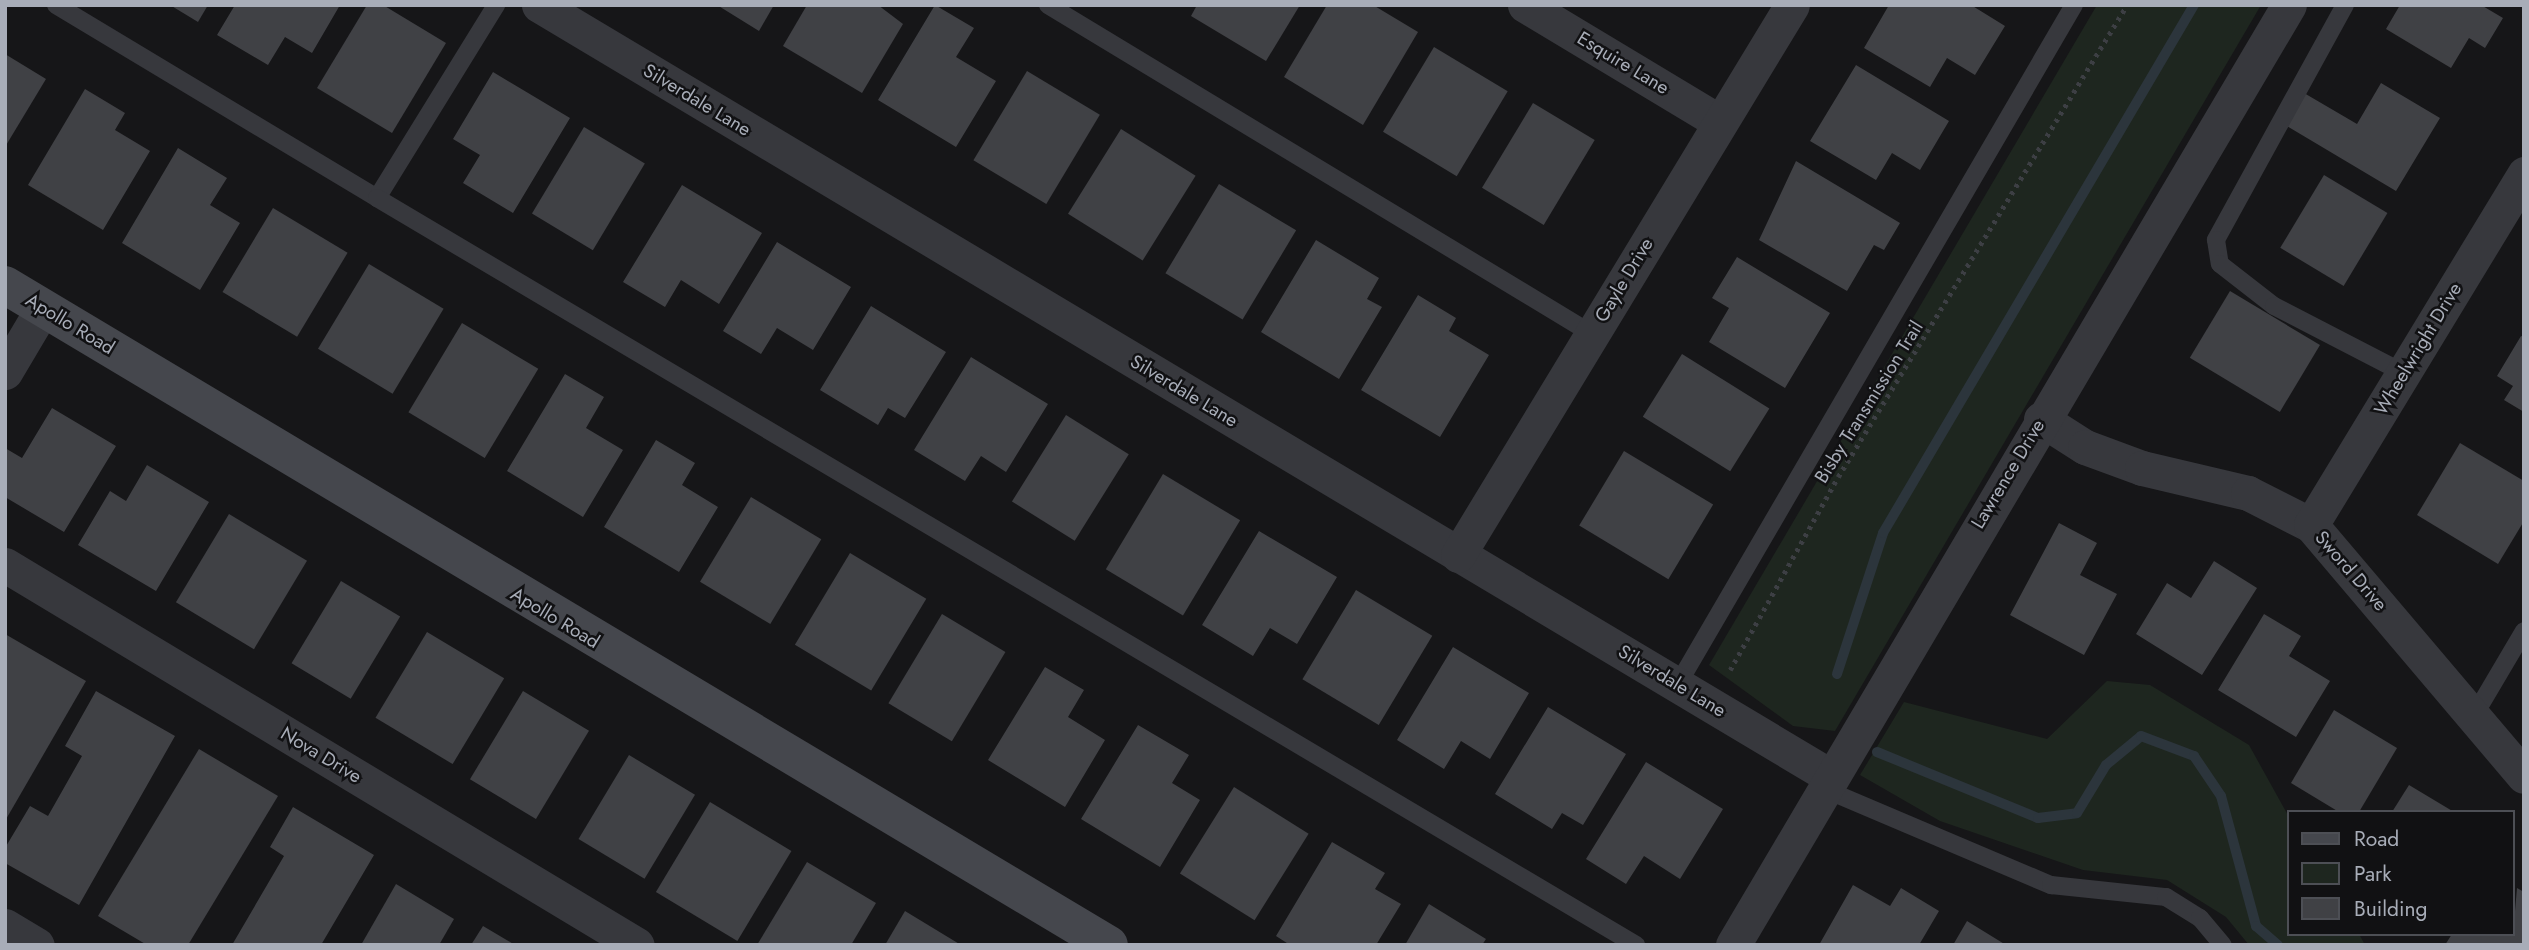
<!DOCTYPE html>
<style>
body{margin:0}
#map{position:relative;width:2529px;height:950px;overflow:hidden;background:#161618;font-family:Jost,sans-serif}
div>[style]{position:absolute}
[style*='--x']{left:calc(var(--x)*1px);top:calc(var(--y)*1px);width:calc(var(--w)*1px);rotate:calc(var(--a)*1deg)}
.green>*{inset:0;background:#1e261f}
.stream>*{height:10px;margin:-5px;padding:0 5px;transform-origin:5px;border-radius:5px;background:#2c353c}
.building>*{inset:0;background:#404145;transform-origin:0 0}
.path>*{height:4.5px;margin-top:-2.25px;transform-origin:0;background:repeating-linear-gradient(90deg,#3d3f44 0 3.5px,transparent 0 8.5px)}
.lane>*{height:18px;margin:-9px;padding:0 9px;transform-origin:9px;border-radius:9px;background:#37383d}
.street>*{height:35px;margin:-17.5px;padding:0 17.5px;transform-origin:17.5px;border-radius:17.5px;background:#37383d}
.secondary>*{height:38px;margin:-19px;padding:0 19px;transform-origin:19px;border-radius:19px;background:#45474d}
span{translate:-50% -50%;white-space:nowrap;text-align:center;line-height:1.15;-webkit-text-stroke:5px #111113;paint-order:stroke}
.street-label{font-size:19px;color:#a8adb8}
.frame{position:absolute;inset:0;border:7px solid #a8adb8;pointer-events:none}
.legend{position:absolute;left:2287px;top:810px;width:228px;height:126px;box-sizing:border-box;background:#111113;border:2px solid #4d4f55;margin:0;padding:9px 12px;list-style:none;font-size:21px;color:#a8adb8}
.legend li{display:flex;align-items:center;gap:14px;height:35px}
.legend b{width:35px;border:2px solid #4d4f55}
</style>
<div id="map">
<div class="green">
<div style="clip-path:polygon(2097px 5px,2261px 5px,1835px 731px,1793px 726px,1709px 665px)"></div>
<div style="clip-path:polygon(2107px 681px,2150px 685px,2249px 745px,2289px 817px,2289px 934px,2359px 934px,2365px 945px,2249px 945px,2226px 917px,2167px 880px,2083px 870px,1940px 821px,1860px 775px,1904px 702px,2047px 739px)"></div>
</div>
<div class="stream">
<div style="--x:1837;--y:674;--w:148;--a:-71.9"></div>
<div style="--x:1883;--y:533;--w:613;--a:-59.5"></div>
<div style="--x:1877;--y:752;--w:174;--a:22.3"></div>
<div style="--x:2038;--y:818;--w:39;--a:-7"></div>
<div style="--x:2077;--y:813;--w:56;--a:-58.9"></div>
<div style="--x:2106;--y:765;--w:45;--a:-39.6"></div>
<div style="--x:2141;--y:736;--w:57;--a:20.7"></div>
<div style="--x:2194;--y:756;--w:48;--a:56"></div>
<div style="--x:2221;--y:796;--w:135;--a:74.9"></div>
<div style="--x:2256;--y:926;--w:29;--a:41"></div>
</div>
<div class="building">
<div style="clip-path:polygon(170px 5px,208px 5px,198px 22px)"></div>
<div style="clip-path:polygon(235px 5px,340px 5px,312px 53px,285px 37px,268px 65px,217px 35px)"></div>
<div style="clip-path:polygon(367px 5px,383px 5px,446px 43px,392px 133px,317px 88px)"></div>
<div style="clip-path:polygon(717px 5px,774px 5px,759px 31px)"></div>
<div style="clip-path:polygon(807px 5px,878px 5px,903px 24px,862px 93px,783px 46px)"></div>
<div style="clip-path:polygon(935px 5px,974px 28px,956px 57px,996px 81px,956px 147px,878px 100px)"></div>
<div style="clip-path:polygon(1197px 5px,1300px 5px,1266px 61px,1191px 16px)"></div>
<div style="clip-path:polygon(1327px 5px,1373px 5px,1418px 32px,1363px 125px,1284px 77px)"></div>
<div style="clip-path:polygon(1889px 5px,1971px 5px,2005px 26px,1975px 75px,1947px 58px,1930px 87px,1864px 48px)"></div>
<div style="clip-path:polygon(2400px 5px,2481px 5px,2503px 18px,2485px 48px,2469px 38px,2451px 68px,2386px 29px)"></div>
<div style="left:1434px;top:47px;width:86px;height:99px;rotate:31deg"></div>
<div style="clip-path:polygon(5px 54px,46px 79px,5px 147px)"></div>
<div style="clip-path:polygon(1856px 65px,1949px 121px,1920px 170px,1892px 153px,1876px 180px,1810px 141px)"></div>
<div style="left:1027px;top:71px;width:85px;height:104px;rotate:31deg"></div>
<div style="clip-path:polygon(493px 72px,570px 118px,513px 213px,463px 183px,480px 155px,453px 139px)"></div>
<div style="clip-path:polygon(2381px 83px,2440px 118px,2396px 191px,2285px 125px,2304px 93px,2357px 124px)"></div>
<div style="clip-path:polygon(85px 89px,125px 113px,115px 130px,150px 151px,103px 230px,28px 185px)"></div>
<div style="left:1533px;top:103px;width:72px;height:99px;rotate:31deg"></div>
<div style="left:584px;top:127px;width:71px;height:101px;rotate:31deg"></div>
<div style="left:1121px;top:129px;width:88px;height:100px;rotate:32deg"></div>
<div style="clip-path:polygon(178px 148px,227px 178px,210px 205px,240px 223px,200px 290px,122px 243px)"></div>
<div style="clip-path:polygon(1796px 161px,1900px 223px,1884px 250px,1874px 245px,1847px 291px,1759px 240px)"></div>
<div style="left:2324px;top:175px;width:74px;height:85px;rotate:31deg"></div>
<div style="left:1219px;top:184px;width:90px;height:104px;rotate:31deg"></div>
<div style="clip-path:polygon(682px 185px,762px 233px,719px 304px,681px 280px,665px 307px,623px 282px)"></div>
<div style="left:273px;top:208px;width:87px;height:98px;rotate:31deg"></div>
<div style="clip-path:polygon(1316px 240px,1379px 278px,1367px 299px,1382px 307px,1339px 379px,1261px 332px)"></div>
<div style="clip-path:polygon(777px 242px,851px 287px,813px 350px,777px 328px,761px 354px,723px 331px)"></div>
<div style="clip-path:polygon(1737px 257px,1830px 313px,1785px 388px,1709px 342px,1729px 308px,1712px 298px)"></div>
<div style="left:369px;top:264px;width:87px;height:99px;rotate:31deg"></div>
<div style="left:2230px;top:291px;width:105px;height:78px;rotate:31deg"></div>
<div style="clip-path:polygon(1418px 295px,1456px 318px,1449px 331px,1489px 355px,1440px 437px,1361px 390px)"></div>
<div style="clip-path:polygon(871px 306px,946px 352px,905px 418px,888px 408px,878px 425px,820px 390px)"></div>
<div style="left:462px;top:323px;width:89px;height:104px;rotate:31deg"></div>
<div style="clip-path:polygon(2521px 336px,2524px 337px,2524px 412px,2504px 400px,2513px 386px,2497px 376px)"></div>
<div style="left:1682px;top:354px;width:103px;height:74px;rotate:32deg"></div>
<div style="clip-path:polygon(971px 357px,1048px 404px,1006px 472px,981px 456px,965px 481px,914px 450px)"></div>
<div style="clip-path:polygon(565px 374px,604px 397px,586px 428px,623px 450px,583px 517px,507px 471px)"></div>
<div style="clip-path:polygon(52px 408px,116px 446px,64px 532px,5px 497px,5px 448px,22px 458px)"></div>
<div style="left:1066px;top:415px;width:74px;height:102px;rotate:32deg"></div>
<div style="clip-path:polygon(656px 440px,695px 463px,682px 485px,718px 507px,679px 572px,604px 527px)"></div>
<div style="clip-path:polygon(2460px 443px,2524px 481px,2524px 521px,2498px 564px,2417px 515px)"></div>
<div style="left:1624px;top:451px;width:104px;height:87px;rotate:31deg"></div>
<div style="clip-path:polygon(147px 465px,209px 502px,156px 591px,78px 545px,110px 491px,126px 501px)"></div>
<div style="left:1163px;top:474px;width:90px;height:111px;rotate:31deg"></div>
<div style="left:751px;top:497px;width:82px;height:99px;rotate:31deg"></div>
<div style="left:229px;top:514px;width:91px;height:103px;rotate:31deg"></div>
<div style="clip-path:polygon(2059px 523px,2097px 543px,2080px 575px,2117px 594px,2084px 655px,2010px 615px)"></div>
<div style="clip-path:polygon(1259px 531px,1337px 577px,1297px 644px,1270px 628px,1253px 656px,1202px 625px)"></div>
<div style="left:850px;top:553px;width:89px;height:107px;rotate:31deg"></div>
<div style="clip-path:polygon(2214px 561px,2257px 588px,2202px 675px,2136px 634px,2167px 583px,2191px 598px)"></div>
<div style="left:341px;top:581px;width:69px;height:96px;rotate:31deg"></div>
<div style="left:1356px;top:590px;width:89px;height:104px;rotate:31deg"></div>
<div style="left:942px;top:614px;width:74px;height:104px;rotate:31deg"></div>
<div style="clip-path:polygon(2264px 614px,2301px 636px,2289px 656px,2330px 681px,2296px 737px,2218px 690px)"></div>
<div style="left:427px;top:632px;width:90px;height:100px;rotate:31deg"></div>
<div style="clip-path:polygon(5px 634px,86px 681px,5px 821px)"></div>
<div style="clip-path:polygon(1453px 647px,1529px 693px,1490px 759px,1461px 741px,1444px 769px,1397px 740px)"></div>
<div style="clip-path:polygon(1045px 667px,1084px 690px,1068px 717px,1105px 740px,1065px 807px,988px 760px)"></div>
<div style="clip-path:polygon(96px 691px,175px 736px,79px 905px,5px 863px,5px 848px,30px 806px,48px 816px,82px 756px,65px 746px)"></div>
<div style="left:523px;top:691px;width:77px;height:103px;rotate:31deg"></div>
<div style="clip-path:polygon(1548px 707px,1626px 754px,1583px 825px,1562px 813px,1552px 829px,1495px 794px)"></div>
<div style="clip-path:polygon(2334px 710px,2397px 748px,2359px 812px,2339px 812px,2291px 783px)"></div>
<div style="clip-path:polygon(1138px 725px,1189px 755px,1172px 783px,1200px 800px,1160px 867px,1081px 819px)"></div>
<div style="clip-path:polygon(199px 749px,278px 796px,188px 945px,147px 945px,98px 916px)"></div>
<div style="left:629px;top:755px;width:77px;height:98px;rotate:31deg"></div>
<div style="clip-path:polygon(1646px 762px,1723px 809px,1680px 879px,1644px 856px,1626px 884px,1586px 859px)"></div>
<div style="clip-path:polygon(2409px 785px,2454px 812px,2392px 812px)"></div>
<div style="left:1234px;top:787px;width:88px;height:102px;rotate:32deg"></div>
<div style="left:710px;top:802px;width:95px;height:105px;rotate:31deg"></div>
<div style="clip-path:polygon(293px 807px,374px 855px,321px 945px,232px 945px,284px 856px,270px 847px)"></div>
<div style="clip-path:polygon(1332px 842px,1385px 873px,1375px 889px,1401px 904px,1376px 945px,1290px 945px,1276px 936px)"></div>
<div style="clip-path:polygon(807px 862px,876px 903px,851px 945px,757px 945px)"></div>
<div style="clip-path:polygon(396px 884px,454px 919px,439px 945px,361px 945px)"></div>
<div style="clip-path:polygon(1853px 885px,1890px 906px,1901px 888px,1939px 911px,1919px 945px,1819px 945px)"></div>
<div style="clip-path:polygon(2517px 888px,2524px 892px,2524px 945px,2445px 945px,2452px 934px,2513px 934px)"></div>
<div style="clip-path:polygon(1429px 904px,1486px 939px,1482px 945px,1405px 945px)"></div>
<div style="clip-path:polygon(905px 911px,961px 945px,885px 945px)"></div>
<div style="clip-path:polygon(1967px 921px,2006px 945px,1953px 945px)"></div>
<div style="clip-path:polygon(483px 926px,515px 945px,471px 945px)"></div>
</div>
<div class="path">
<div style="--x:1730;--y:670;--w:221;--a:-60.8"></div>
<div style="--x:1838;--y:477;--w:553;--a:-58.52"></div>
</div>
<div class="lane">
<div style="--x:56;--y:5;--w:375;--a:31"></div>
<div style="--x:377;--y:198;--w:227;--a:-58.3"></div>
<div style="--x:1048;--y:5;--w:636;--a:31.16"></div>
<div style="--x:2345;--y:5;--w:268;--a:118.8"></div>
<div style="--x:2216;--y:240;--w:24;--a:81"></div>
<div style="--x:2220;--y:264;--w:68;--a:37.9"></div>
<div style="--x:2274;--y:306;--w:146;--a:27.3"></div>
<div style="--x:377;--y:198;--w:1464;--a:30.68"></div>
<div style="--x:1678;--y:684;--w:786;--a:-59.75"></div>
<div style="--x:2472;--y:719;--w:102;--a:-59.4"></div>
<div style="--x:1822;--y:788;--w:249;--a:23"></div>
<div style="--x:2051;--y:885;--w:116;--a:6"></div>
<div style="--x:2166;--y:897;--w:40;--a:32"></div>
<div style="--x:2200;--y:918;--w:35;--a:50"></div>
</div>
<div class="street">
<div style="--x:539;--y:5;--w:1504;--a:30.85"></div>
<div style="--x:1525;--y:5;--w:227;--a:31"></div>
<div style="--x:5;--y:372;--w:74;--a:-59.3"></div>
<div style="--x:2041;--y:419;--w:52;--a:32.5"></div>
<div style="--x:2085;--y:447;--w:61;--a:20.2"></div>
<div style="--x:2142;--y:468;--w:109;--a:13.3"></div>
<div style="--x:2248;--y:493;--w:71;--a:26.9"></div>
<div style="--x:2311;--y:525;--w:329;--a:49.7"></div>
<div style="--x:2311;--y:525;--w:411;--a:-58.7"></div>
<div style="--x:1458;--y:555;--w:643;--a:-58.73"></div>
<div style="--x:5;--y:565;--w:737;--a:31.02"></div>
<div style="--x:5;--y:926;--w:37;--a:31"></div>
<div style="--x:1733;--y:945;--w:1092;--a:-59.4"></div>
</div>
<div class="secondary">
<div style="--x:5;--y:285;--w:1286;--a:30.87"></div>
</div>
<div class="street-label">
<span style="left:1623px;top:63px;rotate:31deg">Esquire Lane</span>
<span style="left:697px;top:100px;rotate:31deg">Silverdale Lane</span>
<span style="left:1624px;top:280px;rotate:-59deg">Gayle Drive</span>
<span style="left:70px;top:324px;rotate:31deg">Apollo Road</span>
<span style="left:2418px;top:349px;rotate:-59deg">Wheelwright Drive</span>
<span style="left:1184px;top:391px;rotate:31deg">Silverdale Lane</span>
<span style="left:1869px;top:402px;rotate:-58deg">Bisby Transmission Trail</span>
<span style="left:2008px;top:474px;rotate:-59deg">Lawrence Drive</span>
<span style="left:2351px;top:571px;rotate:49deg">Sword Drive</span>
<span style="left:555px;top:618px;rotate:31deg">Apollo Road</span>
<span style="left:1672px;top:681px;rotate:31deg">Silverdale Lane</span>
<span style="left:321px;top:755px;rotate:31deg">Nova Drive</span>
</div>
<div class="frame"></div>
<ul class="legend">
<li><b style="height:9px;background:#45474d"></b>Road</li>
<li><b style="height:19px;background:#1e261f"></b>Park</li>
<li><b style="height:19px;background:#404145"></b>Building</li>
</ul>
</div>
